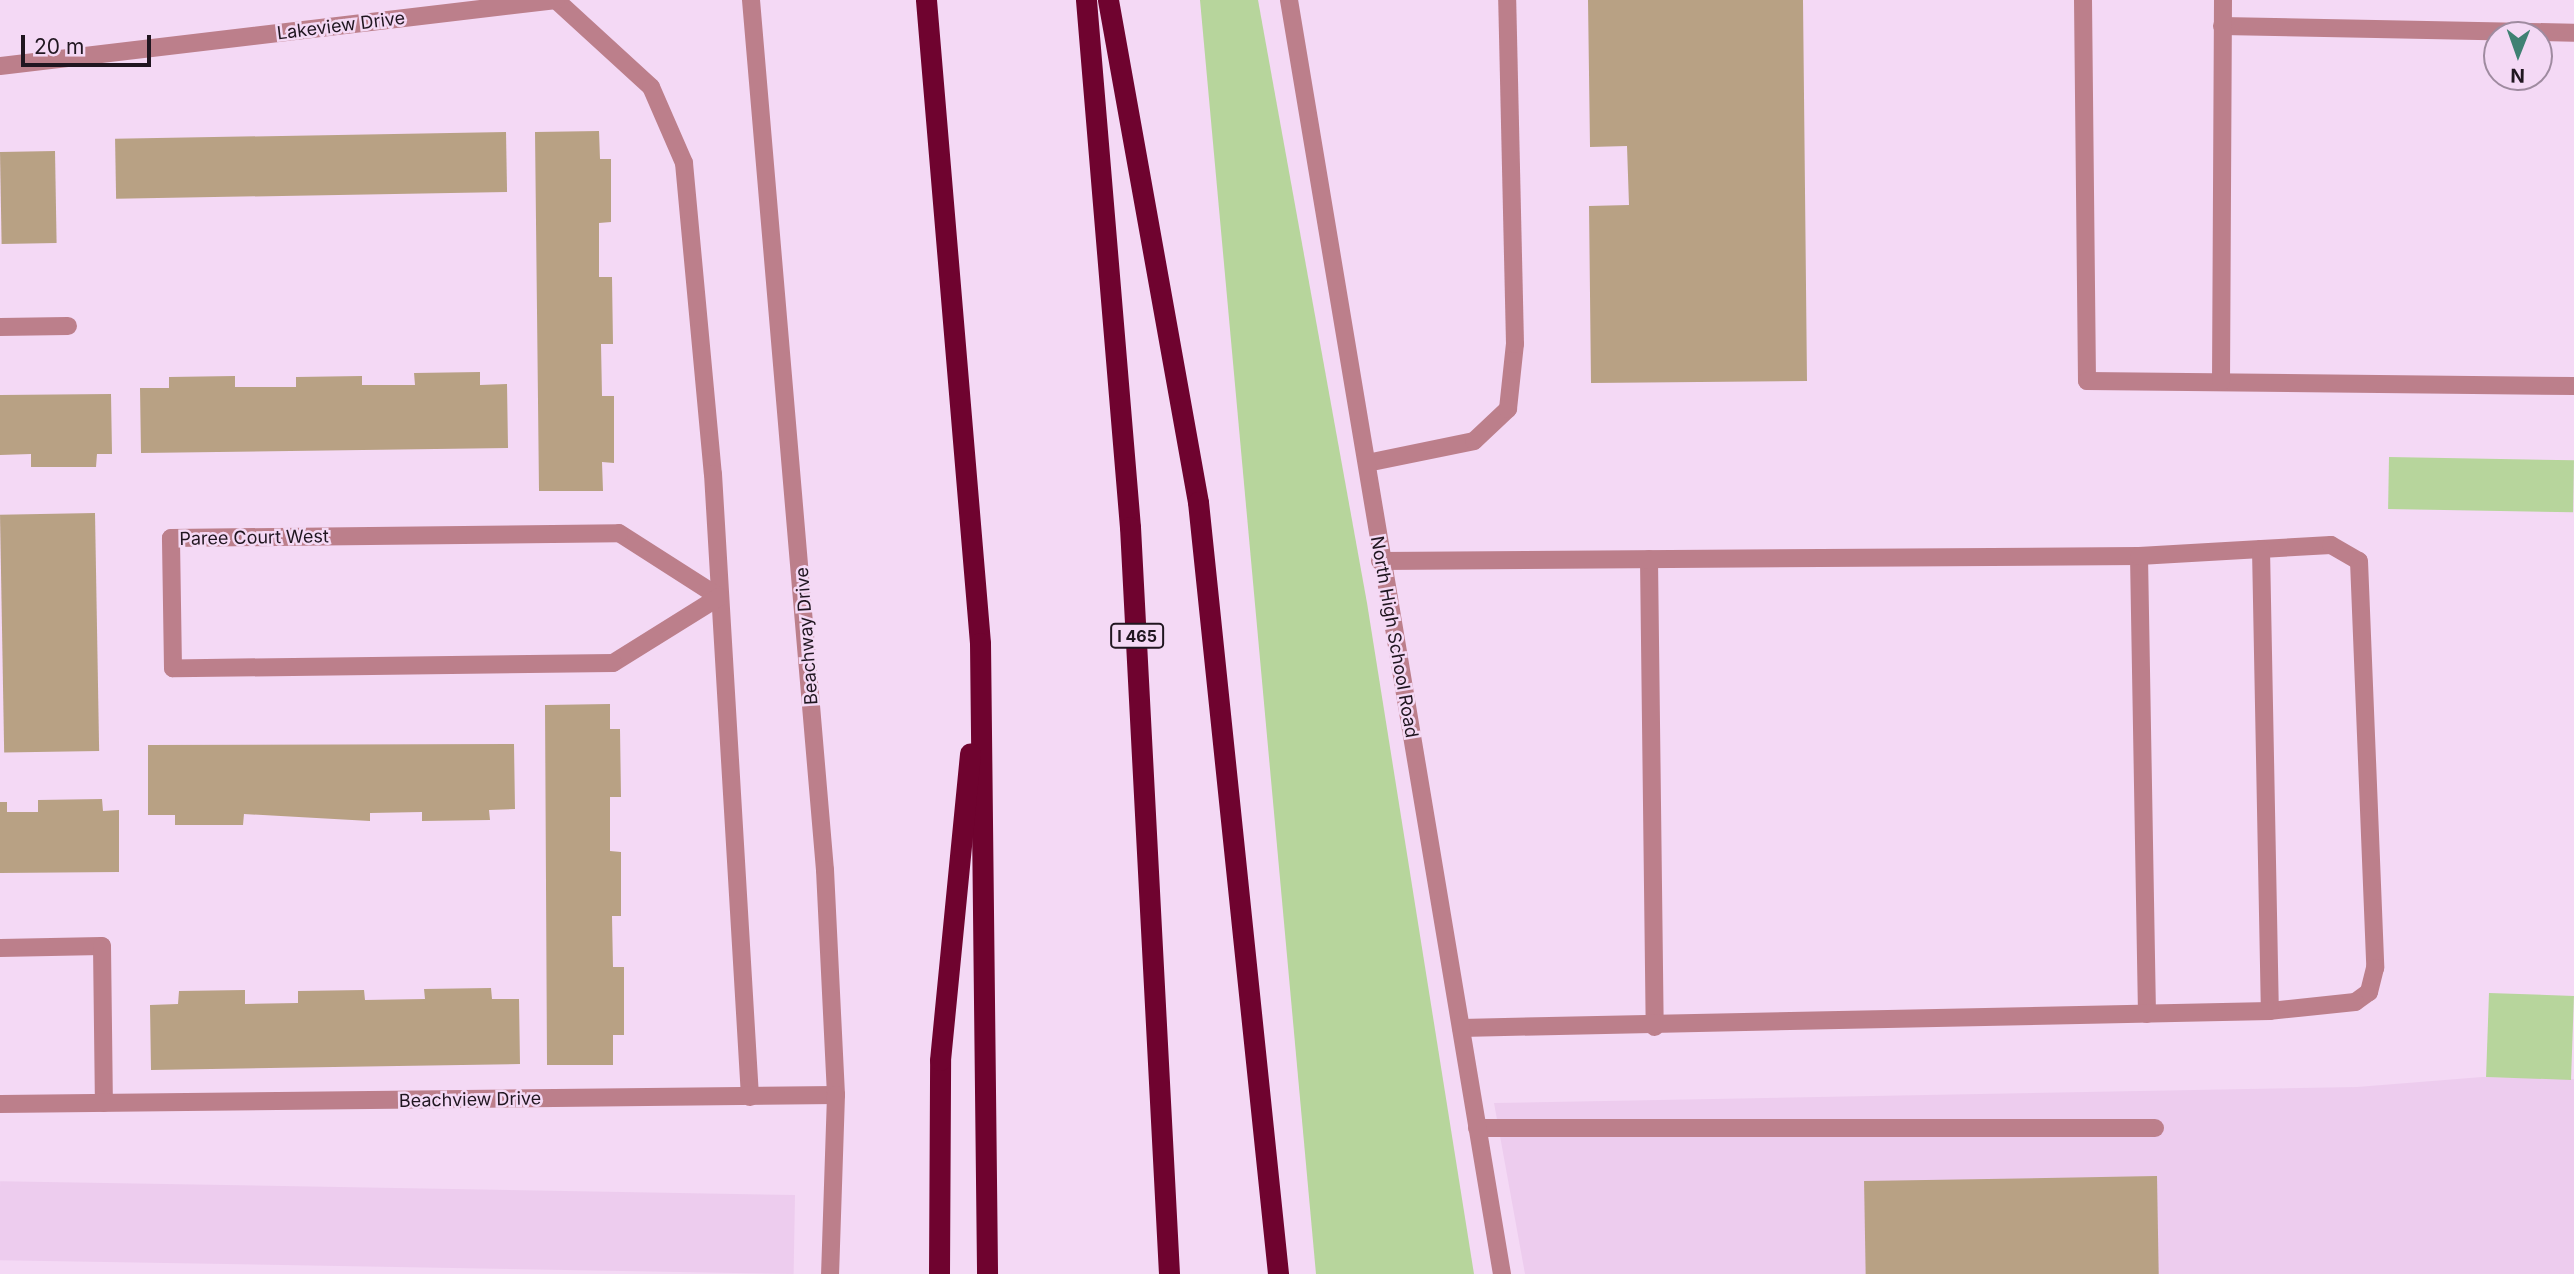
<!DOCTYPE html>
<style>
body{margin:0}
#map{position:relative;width:2574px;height:1274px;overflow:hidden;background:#f4d9f5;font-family:Inter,sans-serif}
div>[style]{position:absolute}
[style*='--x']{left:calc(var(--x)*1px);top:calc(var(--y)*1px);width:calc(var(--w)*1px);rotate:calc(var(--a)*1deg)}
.built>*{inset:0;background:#edccee;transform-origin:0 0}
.green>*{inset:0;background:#b7d59c;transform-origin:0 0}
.building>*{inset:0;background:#b8a184;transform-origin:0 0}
.service>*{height:18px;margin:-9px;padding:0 9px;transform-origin:9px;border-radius:9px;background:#bc7f8b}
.minor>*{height:18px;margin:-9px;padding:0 9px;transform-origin:9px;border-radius:9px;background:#bc7f8b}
.tertiary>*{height:18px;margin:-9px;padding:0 9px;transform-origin:9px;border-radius:9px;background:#bc7f8b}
.motorway>*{height:21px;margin:-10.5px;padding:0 10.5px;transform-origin:10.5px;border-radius:10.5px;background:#6f032f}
span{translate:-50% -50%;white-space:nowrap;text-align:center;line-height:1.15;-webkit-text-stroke:5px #f4d9f5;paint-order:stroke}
.shield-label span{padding:2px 5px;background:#f4d9f5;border:2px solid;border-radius:5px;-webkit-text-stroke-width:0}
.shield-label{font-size:16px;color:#201620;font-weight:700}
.street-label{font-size:18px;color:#201620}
.north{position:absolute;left:2483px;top:21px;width:70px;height:70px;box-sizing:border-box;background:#f4d9f5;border:2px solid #9f8ba0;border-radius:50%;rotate:181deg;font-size:19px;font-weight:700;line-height:28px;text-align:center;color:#201620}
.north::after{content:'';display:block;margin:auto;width:24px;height:32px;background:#3f8173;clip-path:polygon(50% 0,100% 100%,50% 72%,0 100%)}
.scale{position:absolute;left:21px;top:35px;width:130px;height:32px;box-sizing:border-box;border:4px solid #201620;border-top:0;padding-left:9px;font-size:21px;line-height:24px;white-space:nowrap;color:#201620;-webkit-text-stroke:5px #f4d9f5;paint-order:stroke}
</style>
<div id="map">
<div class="built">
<div style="clip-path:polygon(2482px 1077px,2574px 1079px,2574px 1274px,1525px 1274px,1494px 1103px,2357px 1087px)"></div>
<div style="left:795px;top:1195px;width:79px;height:795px;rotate:91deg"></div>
</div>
<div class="green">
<div style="clip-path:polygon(1200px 0,1258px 0,1367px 603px,1474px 1274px,1316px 1274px)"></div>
<div style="left:2389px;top:457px;width:185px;height:52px;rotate:1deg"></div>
<div style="left:2489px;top:993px;width:85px;height:84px;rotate:2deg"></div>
</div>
<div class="building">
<div style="clip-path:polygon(1588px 0,1803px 0,1807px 381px,1591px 383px,1589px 206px,1629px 205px,1627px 146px,1590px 147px)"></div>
<div style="clip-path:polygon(599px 131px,600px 159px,611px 159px,611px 222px,599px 223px,599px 277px,612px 277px,613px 344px,601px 344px,602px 396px,614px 396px,614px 463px,602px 462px,603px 491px,539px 491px,535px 132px)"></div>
<div style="left:506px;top:132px;width:60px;height:391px;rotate:89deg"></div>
<div style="left:55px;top:151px;width:92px;height:55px;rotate:89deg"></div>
<div style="clip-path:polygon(480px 372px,480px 385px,507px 384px,508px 448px,141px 453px,140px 388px,169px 388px,169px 377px,235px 376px,235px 387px,296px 387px,296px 377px,362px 376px,362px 385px,415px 385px,414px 373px)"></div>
<div style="clip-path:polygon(111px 394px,112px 454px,97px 454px,96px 467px,31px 467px,31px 454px,0 455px,0 395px)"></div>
<div style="left:95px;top:513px;width:238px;height:95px;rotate:89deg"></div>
<div style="clip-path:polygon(610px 704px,610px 729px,620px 729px,621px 797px,610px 797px,610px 851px,621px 852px,621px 916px,612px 916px,613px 967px,624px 967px,624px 1035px,613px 1035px,613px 1065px,547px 1065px,545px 705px)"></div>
<div style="clip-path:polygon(514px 744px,515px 809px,489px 810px,490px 820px,422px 821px,422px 812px,370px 813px,370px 821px,244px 814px,243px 825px,175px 825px,175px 815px,148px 815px,148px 745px)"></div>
<div style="clip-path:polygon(102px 799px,103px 811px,119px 810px,119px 872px,0 873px,0 802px,7px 802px,7px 812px,38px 812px,38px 800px)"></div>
<div style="clip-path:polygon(491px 988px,492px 999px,519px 999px,520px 1064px,151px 1070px,150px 1005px,178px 1004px,179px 991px,245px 990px,245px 1004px,298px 1003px,298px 991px,364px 990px,365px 1000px,425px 999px,424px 989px)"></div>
<div style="left:2157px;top:1176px;width:98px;height:293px;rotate:89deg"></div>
</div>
<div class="service">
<div style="--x:2083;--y:0;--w:381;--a:89.4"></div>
<div style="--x:2087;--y:381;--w:487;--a:0.6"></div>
<div style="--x:2222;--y:26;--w:352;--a:1.1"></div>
<div style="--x:2221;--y:382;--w:382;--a:-89.7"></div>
<div style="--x:1367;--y:463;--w:109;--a:-11.6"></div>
<div style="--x:1474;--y:441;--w:47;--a:-43.3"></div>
<div style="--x:1508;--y:409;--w:65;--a:-83.9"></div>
<div style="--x:1515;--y:344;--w:344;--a:-91.3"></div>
<div style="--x:2261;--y:549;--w:70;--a:-3.3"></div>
<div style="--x:2331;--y:545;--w:32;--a:30"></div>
<div style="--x:2359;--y:561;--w:407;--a:87.7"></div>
<div style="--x:2375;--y:968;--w:25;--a:104"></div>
<div style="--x:2369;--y:992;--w:17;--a:144"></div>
<div style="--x:2355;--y:1002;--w:85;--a:174"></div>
<div style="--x:2139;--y:556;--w:458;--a:89"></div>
<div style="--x:1649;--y:559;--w:468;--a:89.3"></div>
<div style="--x:1380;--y:561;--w:759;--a:-0.38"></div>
<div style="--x:2139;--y:556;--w:122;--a:-3.3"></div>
<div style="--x:2261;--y:549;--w:462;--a:88.9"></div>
<div style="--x:2270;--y:1011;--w:809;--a:178.8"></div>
<div style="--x:1477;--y:1128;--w:678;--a:0"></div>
</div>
<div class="minor">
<div style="--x:556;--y:0;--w:129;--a:42.5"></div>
<div style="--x:651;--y:87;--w:83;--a:66.5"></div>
<div style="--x:684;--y:163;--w:312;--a:84.7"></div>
<div style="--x:713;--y:474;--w:624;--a:86.6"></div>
<div style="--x:0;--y:66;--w:560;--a:-6.77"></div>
<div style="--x:0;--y:327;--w:68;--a:-0.8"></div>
<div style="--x:619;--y:533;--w:119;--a:32.6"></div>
<div style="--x:719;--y:597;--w:125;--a:148.1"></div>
<div style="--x:613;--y:663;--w:440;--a:179.3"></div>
<div style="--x:173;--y:668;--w:130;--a:-90.9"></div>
<div style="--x:171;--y:538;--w:448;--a:-0.6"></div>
<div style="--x:0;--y:948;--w:102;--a:-1.1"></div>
<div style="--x:102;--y:946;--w:157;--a:89.3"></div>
<div style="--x:0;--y:1104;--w:836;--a:-0.62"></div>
</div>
<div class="tertiary">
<div style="--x:751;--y:0;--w:873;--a:85.14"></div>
<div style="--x:825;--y:870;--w:225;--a:87.2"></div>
<div style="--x:836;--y:1095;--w:179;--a:91.9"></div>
<div style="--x:1289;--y:0;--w:1292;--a:80.51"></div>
</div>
<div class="motorway">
<div style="--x:926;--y:0;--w:645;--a:85.2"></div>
<div style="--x:980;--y:643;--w:631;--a:89.36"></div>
<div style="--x:1086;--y:0;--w:529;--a:85.23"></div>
<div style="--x:1130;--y:527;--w:748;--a:87.01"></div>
<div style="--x:1108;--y:0;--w:510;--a:79.84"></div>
<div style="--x:1198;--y:502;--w:776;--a:84.08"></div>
<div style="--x:939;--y:1274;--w:214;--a:-89.7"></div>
<div style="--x:940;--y:1060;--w:308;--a:-84.4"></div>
</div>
<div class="shield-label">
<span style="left:1137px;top:636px">I 465</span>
</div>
<div class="street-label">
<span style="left:341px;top:26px;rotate:-7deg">Lakeview Drive</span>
<span style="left:254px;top:538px;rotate:-1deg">Paree Court West</span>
<span style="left:807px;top:636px;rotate:-94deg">Beachway Drive</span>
<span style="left:1394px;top:637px;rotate:80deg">North High School Road</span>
<span style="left:470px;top:1100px;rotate:-1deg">Beachview Drive</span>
</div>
<div class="north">N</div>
<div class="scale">20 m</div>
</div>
